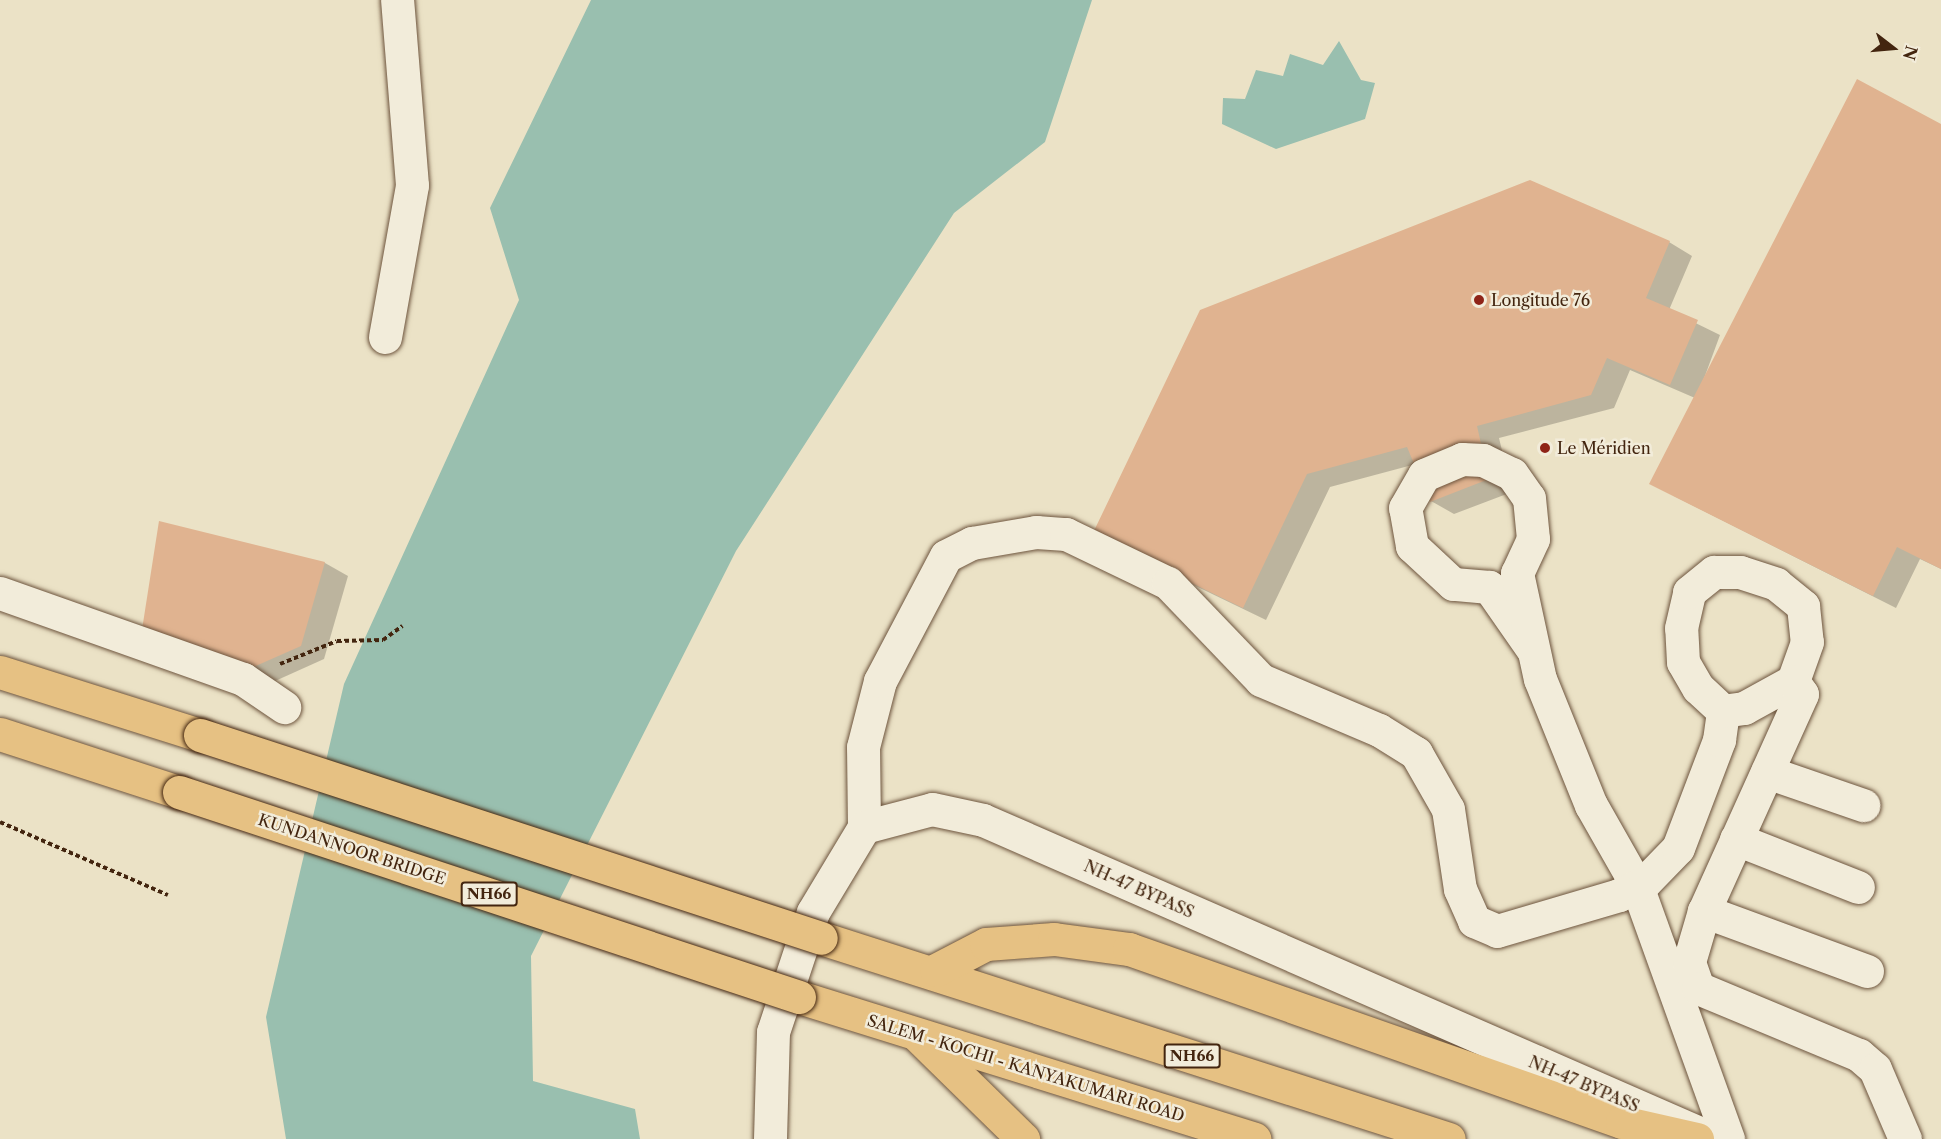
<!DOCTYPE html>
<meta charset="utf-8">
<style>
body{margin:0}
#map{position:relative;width:1941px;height:1139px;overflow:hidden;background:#ebe2c6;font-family:"Libre Caslon Text",serif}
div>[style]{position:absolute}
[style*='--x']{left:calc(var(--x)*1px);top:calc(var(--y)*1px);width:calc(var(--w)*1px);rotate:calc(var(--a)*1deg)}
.water>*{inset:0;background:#99bfaf}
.shadow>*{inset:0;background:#0003}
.building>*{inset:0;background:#e0b390}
.path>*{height:4px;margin-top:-2px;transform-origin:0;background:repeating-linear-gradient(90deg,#43250f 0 4.5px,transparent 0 7.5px)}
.roads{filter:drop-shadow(0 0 2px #6d543d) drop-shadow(0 0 2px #6d543d)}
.minor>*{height:33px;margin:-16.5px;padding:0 16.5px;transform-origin:16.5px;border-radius:16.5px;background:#f2ecda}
.highway>*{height:33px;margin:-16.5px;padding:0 16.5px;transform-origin:16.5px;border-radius:16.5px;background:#e6c183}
.bridges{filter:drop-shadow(0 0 2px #43250f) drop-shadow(0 0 2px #43250f)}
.highway-bridge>*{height:33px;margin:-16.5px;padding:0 16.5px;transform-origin:16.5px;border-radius:16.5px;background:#e6c183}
.dots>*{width:16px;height:16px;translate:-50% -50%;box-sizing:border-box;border:3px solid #f2ecda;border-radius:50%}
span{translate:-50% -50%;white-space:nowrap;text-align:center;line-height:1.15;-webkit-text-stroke:5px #f2ecda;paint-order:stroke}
.shield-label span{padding:2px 4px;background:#f2ecda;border:2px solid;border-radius:4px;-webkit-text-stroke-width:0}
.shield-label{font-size:15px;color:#43250f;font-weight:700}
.poi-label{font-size:16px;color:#43250f}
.left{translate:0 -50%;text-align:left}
.street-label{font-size:16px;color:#43250f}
.north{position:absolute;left:1863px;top:18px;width:60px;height:60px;-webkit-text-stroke:4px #f2ecda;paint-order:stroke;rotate:106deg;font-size:16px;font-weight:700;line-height:24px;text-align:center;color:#43250f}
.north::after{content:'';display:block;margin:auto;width:21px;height:27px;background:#43250f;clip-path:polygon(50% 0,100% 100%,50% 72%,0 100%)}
</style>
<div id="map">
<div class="water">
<div style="clip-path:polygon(591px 0,1092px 0,1045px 142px,954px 213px,736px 551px,531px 956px,533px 1081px,635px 1109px,640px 1139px,286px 1139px,266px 1017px,344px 684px,519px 300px,490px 208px)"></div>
<div style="clip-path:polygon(1339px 41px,1361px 80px,1375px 83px,1365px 119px,1276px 149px,1222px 124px,1223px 98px,1245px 99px,1256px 70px,1283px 76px,1290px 54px,1323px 65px)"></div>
</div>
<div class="shadow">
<div style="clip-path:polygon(1941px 126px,1941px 569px,1920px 559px,1896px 608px,1674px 496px,1695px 398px,1630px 370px,1614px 408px,1499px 438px,1512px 492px,1454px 514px,1431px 501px,1416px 464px,1330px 487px,1266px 620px,1117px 548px,1669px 242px,1692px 256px,1669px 310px,1720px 335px,1702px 384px)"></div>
<div style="clip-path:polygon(160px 523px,325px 563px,348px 576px,324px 659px,264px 686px)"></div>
</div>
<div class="building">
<div style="clip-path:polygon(1857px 79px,1941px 124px,1941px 569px,1897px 547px,1873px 596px,1649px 484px)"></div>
<div style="clip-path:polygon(1530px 180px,1670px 241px,1646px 298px,1698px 320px,1670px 385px,1607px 358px,1591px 395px,1477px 426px,1489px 479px,1430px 502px,1407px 447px,1307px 474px,1243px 608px,1092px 535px,1200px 310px)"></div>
<div style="clip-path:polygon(159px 521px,325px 562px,301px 646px,240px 673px,141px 636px)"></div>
</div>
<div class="path">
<div style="--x:280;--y:664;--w:61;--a:-22"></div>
<div style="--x:337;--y:641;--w:46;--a:-1.2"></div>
<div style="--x:383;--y:640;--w:24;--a:-36"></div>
<div style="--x:0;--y:822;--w:183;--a:23.5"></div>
</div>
<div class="roads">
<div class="minor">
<div style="--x:385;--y:337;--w:154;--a:-79.9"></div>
<div style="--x:412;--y:185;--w:186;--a:-94.6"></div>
<div style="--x:0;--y:593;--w:258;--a:19.5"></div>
<div style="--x:243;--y:679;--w:50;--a:34.3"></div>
<div style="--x:1533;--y:650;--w:77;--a:-124.9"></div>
<div style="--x:1489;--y:587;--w:36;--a:-175"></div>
<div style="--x:1453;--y:584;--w:56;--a:-137.2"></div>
<div style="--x:1412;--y:546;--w:39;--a:-100"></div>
<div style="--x:1405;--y:508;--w:38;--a:-60"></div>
<div style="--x:1424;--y:475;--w:41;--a:-22.8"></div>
<div style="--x:1462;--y:459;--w:21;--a:3"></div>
<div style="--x:1483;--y:460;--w:32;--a:26"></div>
<div style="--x:1512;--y:474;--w:29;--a:55"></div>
<div style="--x:1529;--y:498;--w:41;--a:84.4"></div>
<div style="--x:1533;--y:539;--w:38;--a:115"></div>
<div style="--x:1517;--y:573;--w:108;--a:77.8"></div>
<div style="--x:1540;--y:679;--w:136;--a:68"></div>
<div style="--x:1591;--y:805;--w:93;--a:60.4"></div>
<div style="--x:1637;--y:886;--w:269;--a:70.2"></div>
<div style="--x:1767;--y:772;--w:102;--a:19"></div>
<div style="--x:864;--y:827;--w:80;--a:-90.7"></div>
<div style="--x:863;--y:747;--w:68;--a:-75.6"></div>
<div style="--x:880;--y:681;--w:141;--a:-62.2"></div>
<div style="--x:946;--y:556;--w:29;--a:-27"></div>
<div style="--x:972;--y:543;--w:65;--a:-9.8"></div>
<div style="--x:1036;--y:532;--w:30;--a:4"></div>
<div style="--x:1066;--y:534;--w:113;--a:25.7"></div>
<div style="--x:1168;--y:583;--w:134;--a:46.2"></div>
<div style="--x:1261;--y:680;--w:128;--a:23"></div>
<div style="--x:1379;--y:730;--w:44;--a:31.9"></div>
<div style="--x:1416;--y:753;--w:64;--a:60.3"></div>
<div style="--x:1448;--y:809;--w:81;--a:81.5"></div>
<div style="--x:1460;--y:889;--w:35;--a:66"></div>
<div style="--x:1474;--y:921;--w:25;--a:23"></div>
<div style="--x:1497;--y:931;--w:127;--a:-16.4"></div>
<div style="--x:1619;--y:895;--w:29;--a:-27"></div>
<div style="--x:1645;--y:882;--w:47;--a:-45.9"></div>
<div style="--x:1678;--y:848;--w:116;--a:-69.2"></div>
<div style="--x:1719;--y:740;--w:29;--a:-82"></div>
<div style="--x:1723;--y:711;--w:34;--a:-137"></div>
<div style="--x:1698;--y:688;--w:30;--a:-120"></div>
<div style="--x:1683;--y:662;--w:34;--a:-93"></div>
<div style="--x:1681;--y:628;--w:37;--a:-77"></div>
<div style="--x:1689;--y:592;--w:32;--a:-39"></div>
<div style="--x:1714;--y:572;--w:26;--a:0"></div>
<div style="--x:1740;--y:572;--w:38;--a:18"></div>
<div style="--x:1776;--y:584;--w:35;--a:39"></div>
<div style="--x:1803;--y:606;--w:36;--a:84"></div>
<div style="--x:1807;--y:642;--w:41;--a:109.7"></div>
<div style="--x:1793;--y:681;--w:56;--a:151.1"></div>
<div style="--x:1744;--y:708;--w:21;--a:172"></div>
<div style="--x:1736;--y:839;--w:131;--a:21.5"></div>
<div style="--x:1704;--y:911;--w:238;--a:-65.7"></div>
<div style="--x:1802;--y:694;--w:16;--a:-125"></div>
<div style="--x:1867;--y:971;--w:174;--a:-159.8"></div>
<div style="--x:1704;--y:911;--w:53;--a:106.4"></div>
<div style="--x:1689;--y:962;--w:28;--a:71"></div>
<div style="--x:1698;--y:988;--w:174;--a:22.6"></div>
<div style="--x:1859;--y:1055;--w:21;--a:41"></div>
<div style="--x:1875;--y:1069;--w:76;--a:66.8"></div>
<div style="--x:770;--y:1139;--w:107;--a:-88.4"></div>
<div style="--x:773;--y:1032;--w:126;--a:-71.6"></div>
<div style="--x:813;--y:912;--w:99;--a:-59"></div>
<div style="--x:864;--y:827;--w:70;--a:-14.8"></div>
<div style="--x:932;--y:809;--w:52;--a:12.2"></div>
<div style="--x:983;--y:820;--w:797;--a:23.6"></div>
</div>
<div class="highway">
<div style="--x:0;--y:672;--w:210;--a:17.5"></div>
<div style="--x:0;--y:734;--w:188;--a:18"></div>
<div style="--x:821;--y:938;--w:659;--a:17.75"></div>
<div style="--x:936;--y:970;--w:56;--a:-27.5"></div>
<div style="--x:986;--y:944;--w:68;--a:-4.2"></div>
<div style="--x:1054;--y:939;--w:76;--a:7.6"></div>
<div style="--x:1129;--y:949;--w:522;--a:19.34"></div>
<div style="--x:1622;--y:1122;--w:77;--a:12.8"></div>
<div style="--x:799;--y:997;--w:477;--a:17.3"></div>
<div style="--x:919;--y:1037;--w:146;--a:44.4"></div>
</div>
</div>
<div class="bridges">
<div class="highway-bridge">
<div style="--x:200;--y:735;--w:653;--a:18.1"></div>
<div style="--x:179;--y:792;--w:653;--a:18.3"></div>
</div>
</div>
<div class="dots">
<div style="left:1479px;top:300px;background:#8f2418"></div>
<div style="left:1545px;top:448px;background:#8f2418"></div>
</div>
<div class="shield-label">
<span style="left:489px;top:894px">NH66</span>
<span style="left:1192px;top:1056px">NH66</span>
</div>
<div class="poi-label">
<span class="left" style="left:1491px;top:300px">Longitude 76</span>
<span class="left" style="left:1557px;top:448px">Le Méridien</span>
</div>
<div class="street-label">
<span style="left:352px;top:849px;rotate:18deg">KUNDANNOOR BRIDGE</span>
<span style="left:1139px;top:889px;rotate:24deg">NH-47 BYPASS</span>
<span style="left:1026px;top:1068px;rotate:17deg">SALEM - KOCHI - KANYAKUMARI ROAD</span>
<span style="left:1584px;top:1084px;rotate:23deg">NH-47 BYPASS</span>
</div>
<div class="north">N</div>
</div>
